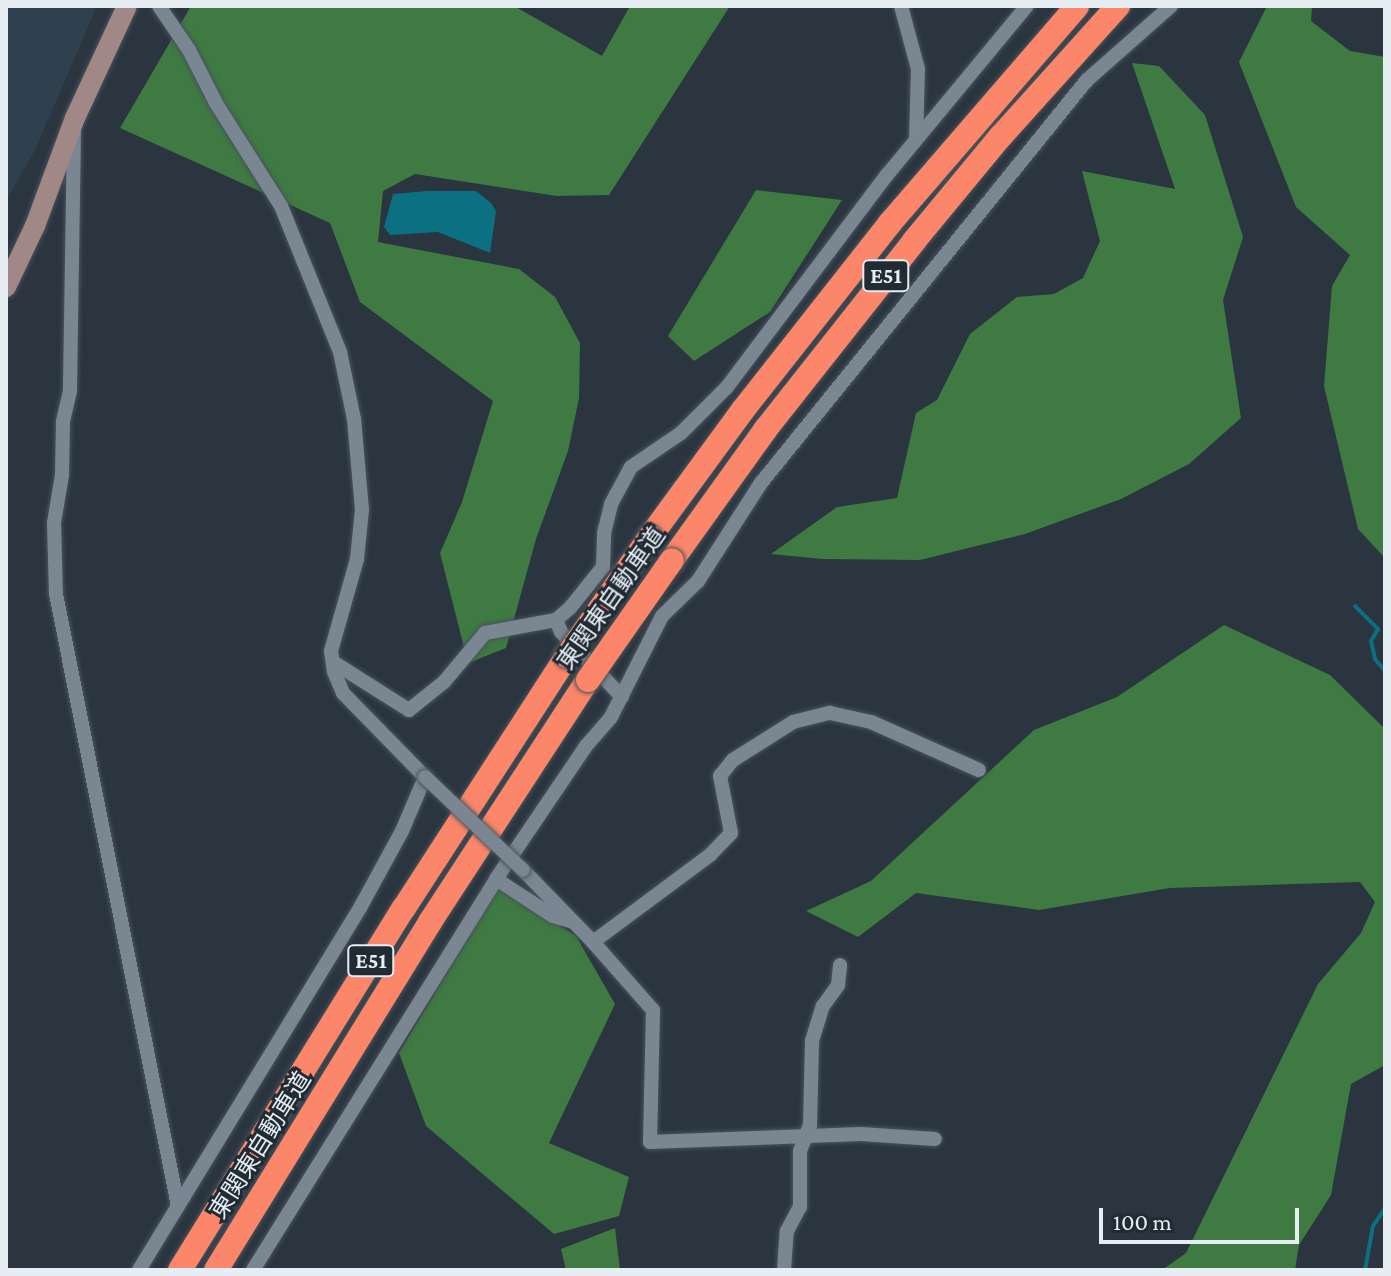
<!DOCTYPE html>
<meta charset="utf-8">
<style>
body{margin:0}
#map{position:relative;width:1391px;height:1276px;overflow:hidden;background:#2a353f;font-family:"Crimson Pro","Noto Sans JP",serif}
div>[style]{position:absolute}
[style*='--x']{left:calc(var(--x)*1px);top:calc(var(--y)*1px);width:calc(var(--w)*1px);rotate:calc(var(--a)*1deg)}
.built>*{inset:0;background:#2f404e}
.forest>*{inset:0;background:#3e7a42}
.water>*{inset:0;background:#0b7081}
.stream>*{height:4px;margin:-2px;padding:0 2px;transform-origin:2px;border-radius:2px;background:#0b7081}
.roads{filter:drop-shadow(0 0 2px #49535b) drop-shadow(0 0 2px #49535b)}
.street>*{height:14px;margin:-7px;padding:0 7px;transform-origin:7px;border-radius:7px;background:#7a8792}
.secondary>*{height:20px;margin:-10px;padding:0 10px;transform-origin:10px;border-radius:10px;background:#a18786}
.highway>*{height:24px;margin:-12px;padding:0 12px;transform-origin:12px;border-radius:12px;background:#fc866a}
.bridges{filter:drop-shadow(0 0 2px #49535b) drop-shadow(0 0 2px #49535b)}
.street-bridge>*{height:14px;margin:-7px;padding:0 7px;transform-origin:7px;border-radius:7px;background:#7a8792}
.highway-bridge>*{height:24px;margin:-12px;padding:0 12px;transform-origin:12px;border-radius:12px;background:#fc866a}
span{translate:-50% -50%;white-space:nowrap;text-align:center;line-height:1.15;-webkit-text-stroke:6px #202b34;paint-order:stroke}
.shield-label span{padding:2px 6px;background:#202b34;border:2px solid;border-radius:6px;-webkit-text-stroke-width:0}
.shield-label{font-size:22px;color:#e6edf3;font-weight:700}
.street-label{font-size:24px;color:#e6edf3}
.frame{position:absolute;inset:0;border:8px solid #e6edf3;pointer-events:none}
.scale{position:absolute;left:1099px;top:1208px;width:200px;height:36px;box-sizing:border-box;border:4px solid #e6edf3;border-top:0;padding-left:10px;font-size:24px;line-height:28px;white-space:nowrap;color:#e6edf3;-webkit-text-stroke:6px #202b34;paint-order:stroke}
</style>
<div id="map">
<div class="built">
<div style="clip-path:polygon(6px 6px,97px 6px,35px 150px,6px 201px)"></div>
</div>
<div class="forest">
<div style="clip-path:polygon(191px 6px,514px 6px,602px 56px,630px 6px,730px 6px,609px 195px,557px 196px,415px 174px,383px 191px,378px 242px,519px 269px,555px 297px,580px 343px,579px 398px,568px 451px,536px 539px,506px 648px,468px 663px,440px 553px,462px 502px,493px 401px,360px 302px,330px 223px,120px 128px)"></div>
<div style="clip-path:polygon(1267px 6px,1312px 6px,1311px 21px,1350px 51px,1385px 57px,1385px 558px,1358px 529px,1324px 386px,1332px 286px,1350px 255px,1296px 207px,1239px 62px)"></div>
<div style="clip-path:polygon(1132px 63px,1159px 66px,1205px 115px,1243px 237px,1223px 300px,1241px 418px,1189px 464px,1121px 499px,1025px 534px,920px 560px,822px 559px,771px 554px,837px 507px,897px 498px,916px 413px,937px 400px,970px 334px,1017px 297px,1054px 294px,1083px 278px,1100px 241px,1082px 171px,1175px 189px)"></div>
<div style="clip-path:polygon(756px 190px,842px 200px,770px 312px,694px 361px,668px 336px)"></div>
<div style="clip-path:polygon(1224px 625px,1330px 675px,1385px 729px,1385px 1065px,1351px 1084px,1331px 1195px,1299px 1245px,1295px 1270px,1162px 1270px,1186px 1253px,1318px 984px,1361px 933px,1375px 902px,1360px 882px,1170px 888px,1039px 910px,916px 893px,858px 937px,806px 911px,871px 881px,1034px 730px,1117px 697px)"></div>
<div style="clip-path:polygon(498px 887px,576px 936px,615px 1004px,549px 1143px,629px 1177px,619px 1216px,554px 1234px,426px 1126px,399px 1053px)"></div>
<div style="clip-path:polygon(615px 1228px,620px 1270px,566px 1270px,561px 1249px)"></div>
</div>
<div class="water">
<div style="clip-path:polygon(427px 191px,476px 191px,491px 203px,496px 211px,490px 253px,438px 232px,390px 235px,384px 227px,393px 194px)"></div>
</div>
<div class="stream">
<div style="--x:1355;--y:606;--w:33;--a:45"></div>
<div style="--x:1378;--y:629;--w:14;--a:120"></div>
<div style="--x:1371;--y:641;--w:18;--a:77"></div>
<div style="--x:1375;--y:659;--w:16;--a:50"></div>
<div style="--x:1365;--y:1270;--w:45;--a:-79.7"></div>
<div style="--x:1373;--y:1226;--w:22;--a:-56"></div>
</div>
<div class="roads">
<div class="street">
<div style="--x:901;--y:6;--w:65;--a:74.9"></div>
<div style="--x:918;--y:69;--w:70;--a:91.6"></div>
<div style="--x:74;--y:132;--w:259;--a:90.9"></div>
<div style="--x:70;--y:391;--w:32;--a:103"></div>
<div style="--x:63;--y:422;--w:53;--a:91.1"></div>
<div style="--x:62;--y:475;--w:49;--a:99.5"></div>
<div style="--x:54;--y:523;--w:71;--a:88.4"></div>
<div style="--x:56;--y:594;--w:624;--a:78.73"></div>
<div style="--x:556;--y:620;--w:13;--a:67"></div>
<div style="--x:561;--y:632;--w:89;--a:46.8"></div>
<div style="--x:333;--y:662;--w:90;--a:32.3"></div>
<div style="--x:409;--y:710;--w:45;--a:-38.7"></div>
<div style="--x:444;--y:682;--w:64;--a:-50.1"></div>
<div style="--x:485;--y:633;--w:72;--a:-10.4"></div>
<div style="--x:556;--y:620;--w:18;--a:-41"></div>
<div style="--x:570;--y:608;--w:53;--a:-51.2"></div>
<div style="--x:603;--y:567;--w:34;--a:-88"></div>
<div style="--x:604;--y:533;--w:30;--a:-76"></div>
<div style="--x:611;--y:504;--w:42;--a:-61.6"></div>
<div style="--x:631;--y:467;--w:60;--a:-34.2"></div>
<div style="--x:681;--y:433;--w:65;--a:-45"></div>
<div style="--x:727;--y:387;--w:266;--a:-53"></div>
<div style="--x:887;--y:175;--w:219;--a:-50.4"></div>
<div style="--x:523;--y:870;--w:100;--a:45.8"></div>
<div style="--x:593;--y:942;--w:146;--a:-36.6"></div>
<div style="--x:710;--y:855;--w:30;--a:-46"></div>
<div style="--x:731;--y:833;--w:58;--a:-100.9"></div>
<div style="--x:720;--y:776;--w:21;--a:-51"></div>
<div style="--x:733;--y:760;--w:71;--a:-32.3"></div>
<div style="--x:793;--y:722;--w:38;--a:-14"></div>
<div style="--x:830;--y:713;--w:42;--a:12.4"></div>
<div style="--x:871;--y:722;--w:118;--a:24"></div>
<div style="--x:496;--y:879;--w:68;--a:33"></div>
<div style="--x:553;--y:916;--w:18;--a:16"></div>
<div style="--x:593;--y:942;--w:91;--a:48.6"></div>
<div style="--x:653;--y:1010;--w:132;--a:91.3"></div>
<div style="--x:650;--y:1142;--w:211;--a:-2.2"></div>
<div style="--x:861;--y:1134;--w:74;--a:3.9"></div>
<div style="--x:139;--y:1270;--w:426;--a:-58.6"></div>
<div style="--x:361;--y:906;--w:85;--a:-61.3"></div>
<div style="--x:402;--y:831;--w:59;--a:-66.9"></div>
<div style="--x:425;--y:777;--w:117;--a:-134.3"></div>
<div style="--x:343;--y:693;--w:23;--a:-113"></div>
<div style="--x:334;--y:672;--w:21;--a:-98"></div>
<div style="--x:331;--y:651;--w:96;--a:-74.2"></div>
<div style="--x:357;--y:559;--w:49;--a:-84.2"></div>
<div style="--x:362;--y:510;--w:91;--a:-95"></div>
<div style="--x:354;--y:419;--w:68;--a:-101.8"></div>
<div style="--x:340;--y:352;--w:157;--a:-112"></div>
<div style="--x:281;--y:206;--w:122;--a:-122.3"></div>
<div style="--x:216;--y:103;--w:59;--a:-117"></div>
<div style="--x:189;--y:50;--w:53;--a:-124.3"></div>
<div style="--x:253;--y:1270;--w:460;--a:-58.1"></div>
<div style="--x:496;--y:879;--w:161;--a:-55.9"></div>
<div style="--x:586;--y:746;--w:38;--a:-49"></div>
<div style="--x:611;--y:717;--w:113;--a:-63.2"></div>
<div style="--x:662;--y:616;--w:50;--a:-44.2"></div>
<div style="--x:698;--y:581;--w:117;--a:-57.3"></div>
<div style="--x:761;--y:483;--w:518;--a:-51.03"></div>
<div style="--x:1087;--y:80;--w:112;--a:-41.4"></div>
<div style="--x:784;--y:1270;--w:39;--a:-86"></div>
<div style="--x:787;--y:1231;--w:27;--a:-62"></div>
<div style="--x:800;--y:1207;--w:56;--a:-90"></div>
<div style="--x:800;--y:1151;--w:28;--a:-69"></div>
<div style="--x:810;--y:1125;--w:84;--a:-88.6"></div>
<div style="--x:812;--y:1041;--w:37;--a:-73"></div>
<div style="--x:823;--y:1006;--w:26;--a:-54"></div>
<div style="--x:838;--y:985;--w:20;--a:-84"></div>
</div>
<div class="secondary">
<div style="--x:6;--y:287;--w:68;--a:-64.6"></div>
<div style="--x:35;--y:226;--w:115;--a:-69.7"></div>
<div style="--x:75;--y:118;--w:123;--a:-65.1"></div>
</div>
<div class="highway">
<div style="--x:650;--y:537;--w:157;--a:-53.8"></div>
<div style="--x:743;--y:410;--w:238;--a:-51.8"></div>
<div style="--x:890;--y:223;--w:286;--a:-49.2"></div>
<div style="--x:672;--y:560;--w:160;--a:-54.4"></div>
<div style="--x:765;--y:430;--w:241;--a:-51.7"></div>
<div style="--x:914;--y:241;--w:136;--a:-50.4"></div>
<div style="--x:1001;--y:136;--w:175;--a:-48"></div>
<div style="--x:180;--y:1270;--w:426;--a:-58.3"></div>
<div style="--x:404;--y:908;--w:300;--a:-57.1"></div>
<div style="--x:216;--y:1270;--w:409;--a:-58.4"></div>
<div style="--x:430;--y:922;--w:289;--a:-56.9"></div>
</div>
</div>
<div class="bridges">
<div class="street-bridge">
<div style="--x:425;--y:777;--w:135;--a:43.5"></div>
</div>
<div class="highway-bridge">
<div style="--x:567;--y:656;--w:145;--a:-55.1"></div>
<div style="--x:588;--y:680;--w:146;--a:-55"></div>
</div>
</div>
<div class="shield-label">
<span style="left:886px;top:276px">E51</span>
<span style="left:371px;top:961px">E51</span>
</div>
<div class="street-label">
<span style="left:611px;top:598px;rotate:-55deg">東関東自動車道</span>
<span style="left:260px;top:1145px;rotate:-58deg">東関東自動車道</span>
</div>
<div class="frame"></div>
<div class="scale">100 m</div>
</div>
